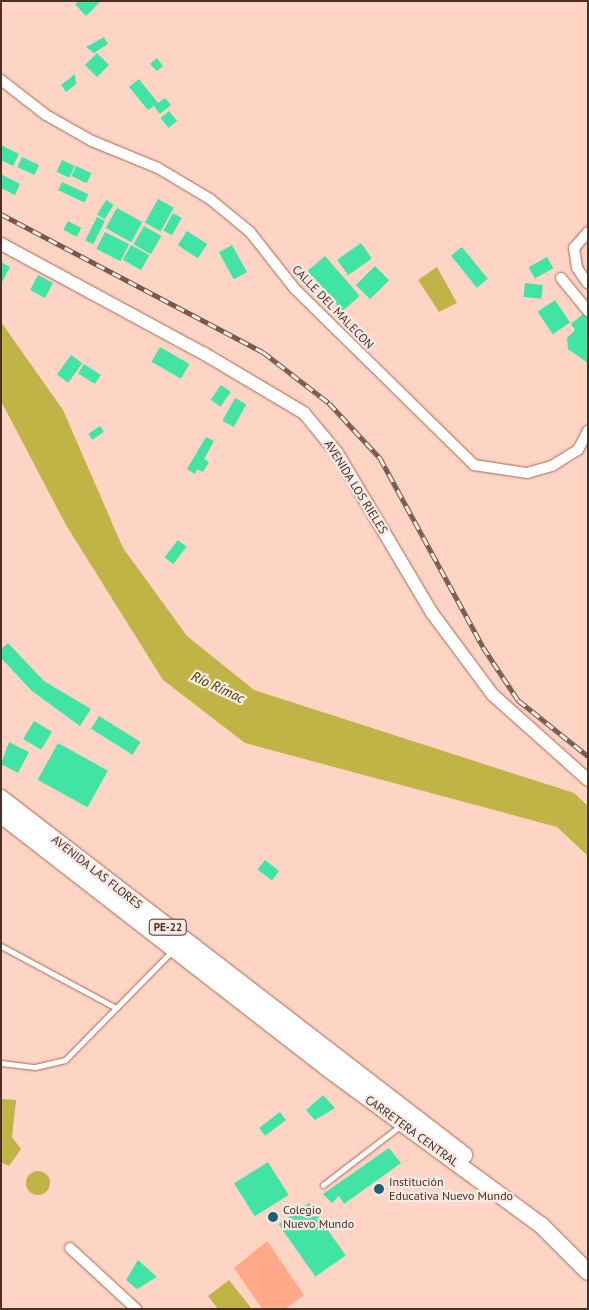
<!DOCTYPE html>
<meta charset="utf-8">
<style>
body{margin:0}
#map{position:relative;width:589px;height:1310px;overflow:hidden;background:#fed4c5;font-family:"PT Sans",sans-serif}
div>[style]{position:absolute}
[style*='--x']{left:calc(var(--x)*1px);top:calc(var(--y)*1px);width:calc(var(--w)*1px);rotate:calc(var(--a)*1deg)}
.green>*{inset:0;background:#ffa988}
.water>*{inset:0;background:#c1b447}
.round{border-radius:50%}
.building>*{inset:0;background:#41e4a4;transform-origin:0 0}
.roads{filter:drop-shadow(0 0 1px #a46850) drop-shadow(0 0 1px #a46850)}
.service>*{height:5px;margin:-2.5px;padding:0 2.5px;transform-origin:2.5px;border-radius:2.5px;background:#fff}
.minor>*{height:10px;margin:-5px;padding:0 5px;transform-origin:5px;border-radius:5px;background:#fff}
.tertiary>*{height:12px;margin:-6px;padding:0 6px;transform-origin:6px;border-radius:6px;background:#fff}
.trunk>*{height:16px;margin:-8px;padding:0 8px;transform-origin:8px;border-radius:8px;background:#fff}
.rail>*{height:5px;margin-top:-2.5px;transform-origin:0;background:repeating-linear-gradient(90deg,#f7e9e3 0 9px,#76584c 0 18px);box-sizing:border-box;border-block:1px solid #76584c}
.dots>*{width:14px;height:14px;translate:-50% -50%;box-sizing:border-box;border:2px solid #f7e9e3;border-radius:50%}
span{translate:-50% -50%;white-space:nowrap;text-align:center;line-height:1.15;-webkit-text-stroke:4.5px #f7e9e3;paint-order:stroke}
.shield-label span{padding:1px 4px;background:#f7e9e3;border:1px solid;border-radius:4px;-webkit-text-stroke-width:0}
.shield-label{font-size:11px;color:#4a3025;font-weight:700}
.street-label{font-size:12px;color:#4a3025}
.poi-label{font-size:12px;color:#4a3025}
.left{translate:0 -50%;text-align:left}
.water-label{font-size:14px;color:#463e00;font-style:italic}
.frame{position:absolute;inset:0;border:2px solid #4a3025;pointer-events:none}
</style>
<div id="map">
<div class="green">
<div style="clip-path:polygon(267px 1241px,304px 1295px,285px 1309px,262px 1309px,234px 1268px)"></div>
</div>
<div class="water">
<div style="clip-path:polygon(437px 267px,457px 303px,439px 312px,418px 280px)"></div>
<div style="clip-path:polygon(1px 322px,63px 410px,123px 548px,187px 636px,254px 690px,574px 793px,588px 806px,588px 856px,557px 827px,245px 743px,163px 680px,66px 525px,1px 401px)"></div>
<div style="clip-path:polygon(1px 1099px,16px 1100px,12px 1137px,21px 1149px,9px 1166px,1px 1162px)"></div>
<div class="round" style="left:26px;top:1171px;width:24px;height:24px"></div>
<div style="clip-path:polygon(229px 1280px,252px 1309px,218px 1309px,208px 1296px)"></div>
</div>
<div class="building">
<div style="clip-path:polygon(79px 1px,101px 1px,86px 16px,75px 4px)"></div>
<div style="clip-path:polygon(104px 37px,108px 44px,94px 53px,86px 47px)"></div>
<div style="left:97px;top:53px;width:17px;height:17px;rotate:45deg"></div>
<div style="clip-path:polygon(157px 58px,163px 66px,157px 71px,150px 64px)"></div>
<div style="clip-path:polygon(75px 74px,76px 84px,66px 92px,61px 85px)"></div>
<div style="clip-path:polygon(139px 79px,158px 103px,165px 98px,171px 105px,160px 114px,154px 106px,148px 110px,129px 87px)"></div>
<div style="left:169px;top:111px;width:13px;height:11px;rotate:51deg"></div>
<div style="clip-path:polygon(1px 145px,19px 154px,13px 166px,1px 160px)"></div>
<div style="left:22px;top:157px;width:19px;height:11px;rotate:25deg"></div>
<div style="left:62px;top:160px;width:14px;height:13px;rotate:25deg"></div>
<div style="left:76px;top:166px;width:17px;height:11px;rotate:25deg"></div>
<div style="clip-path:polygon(1px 174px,20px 184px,15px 195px,1px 188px)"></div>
<div style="left:62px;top:182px;width:29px;height:9px;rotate:25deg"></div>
<div style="left:158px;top:199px;width:18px;height:27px;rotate:29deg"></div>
<div style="left:106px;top:200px;width:9px;height:17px;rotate:32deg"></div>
<div style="left:117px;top:208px;width:29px;height:23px;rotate:29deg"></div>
<div style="left:173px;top:213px;width:10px;height:20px;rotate:29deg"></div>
<div style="left:97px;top:217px;width:9px;height:26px;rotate:27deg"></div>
<div style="left:68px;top:221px;width:15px;height:10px;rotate:28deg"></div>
<div style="left:144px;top:226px;width:20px;height:21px;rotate:30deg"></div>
<div style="left:187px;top:231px;width:24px;height:17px;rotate:33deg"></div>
<div style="left:105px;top:232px;width:27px;height:19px;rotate:27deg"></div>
<div style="left:361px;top:243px;width:19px;height:29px;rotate:55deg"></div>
<div style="left:131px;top:245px;width:21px;height:17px;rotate:29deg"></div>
<div style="left:232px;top:245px;width:31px;height:15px;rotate:61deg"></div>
<div style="left:462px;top:247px;width:41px;height:14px;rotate:51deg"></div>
<div style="left:325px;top:256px;width:53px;height:23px;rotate:49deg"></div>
<div style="left:547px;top:257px;width:13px;height:21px;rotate:61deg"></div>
<div style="clip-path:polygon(1px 262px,10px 267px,1px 284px)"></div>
<div style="left:375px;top:266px;width:20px;height:27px;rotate:45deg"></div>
<div style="left:38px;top:275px;width:17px;height:17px;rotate:28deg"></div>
<div style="left:525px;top:283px;width:18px;height:14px;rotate:6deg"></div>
<div style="left:555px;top:300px;width:27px;height:21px;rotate:56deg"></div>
<div style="clip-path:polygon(583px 314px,588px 319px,588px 363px,568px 349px,567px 338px,575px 330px,571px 324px)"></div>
<div style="left:160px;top:347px;width:34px;height:17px;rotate:30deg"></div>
<div style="left:71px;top:355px;width:14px;height:24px;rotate:36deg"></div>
<div style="left:84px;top:364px;width:20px;height:11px;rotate:33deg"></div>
<div style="left:221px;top:385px;width:12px;height:18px;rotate:35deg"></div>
<div style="left:235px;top:398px;width:13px;height:26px;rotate:29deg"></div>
<div style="left:100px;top:426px;width:7px;height:14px;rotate:56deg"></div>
<div style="clip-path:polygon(206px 437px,214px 441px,204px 459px,209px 462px,203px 472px,197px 469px,195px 474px,187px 469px)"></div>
<div style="left:178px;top:540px;width:11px;height:22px;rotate:38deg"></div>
<div style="clip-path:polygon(8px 643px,44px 681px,91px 709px,80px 726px,32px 691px,1px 658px,1px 649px)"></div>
<div style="left:99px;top:716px;width:49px;height:15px;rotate:32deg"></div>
<div style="left:34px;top:721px;width:21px;height:21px;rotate:31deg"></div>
<div style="clip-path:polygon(9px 742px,29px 752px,18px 773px,1px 764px)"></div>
<div style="left:58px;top:743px;width:57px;height:42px;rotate:29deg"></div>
<div style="left:265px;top:860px;width:18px;height:12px;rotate:38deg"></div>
<div style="clip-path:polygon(323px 1095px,335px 1108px,315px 1120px,306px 1110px)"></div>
<div style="left:280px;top:1112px;width:10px;height:26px;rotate:53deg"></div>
<div style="clip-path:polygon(389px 1148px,401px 1163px,344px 1204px,339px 1196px,332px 1203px,323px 1194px)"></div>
<div style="left:268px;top:1162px;width:39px;height:40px;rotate:58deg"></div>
<div style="left:309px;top:1203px;width:64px;height:37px;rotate:55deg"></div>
<div style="clip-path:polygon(138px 1260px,157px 1277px,137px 1289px,126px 1280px)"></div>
</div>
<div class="roads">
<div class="service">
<div style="--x:1;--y:946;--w:131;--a:28.3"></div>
<div style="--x:1;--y:1063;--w:34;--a:7"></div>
<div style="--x:35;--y:1067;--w:31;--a:-13"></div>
<div style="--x:65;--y:1060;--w:151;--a:-45.5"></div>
<div style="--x:323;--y:1185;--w:97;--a:-37.5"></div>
</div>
<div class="minor">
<div style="--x:1;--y:80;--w:57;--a:37.9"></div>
<div style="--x:46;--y:115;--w:53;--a:29.5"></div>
<div style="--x:92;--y:141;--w:71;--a:22.2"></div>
<div style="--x:158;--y:168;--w:61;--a:30.8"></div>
<div style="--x:210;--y:199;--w:52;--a:39.5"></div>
<div style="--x:250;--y:232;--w:73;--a:51.7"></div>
<div style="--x:295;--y:289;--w:251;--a:44.5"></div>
<div style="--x:474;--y:465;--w:54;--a:8.6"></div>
<div style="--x:527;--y:473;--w:26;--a:-16"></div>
<div style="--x:552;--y:466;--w:31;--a:-32"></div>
<div style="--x:578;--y:450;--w:22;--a:-63"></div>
<div style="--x:588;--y:232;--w:21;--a:131"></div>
<div style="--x:574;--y:248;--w:20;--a:81"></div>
<div style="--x:577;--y:268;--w:19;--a:55"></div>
<div style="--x:561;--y:278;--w:43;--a:50.7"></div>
<div style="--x:70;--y:1248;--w:90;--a:42.7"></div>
</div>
<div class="tertiary">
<div style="--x:1;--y:244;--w:230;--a:28.4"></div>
<div style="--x:203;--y:353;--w:117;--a:30.7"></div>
<div style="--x:304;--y:413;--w:52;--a:50.5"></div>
<div style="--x:337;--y:453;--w:186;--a:59.3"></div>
<div style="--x:432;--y:613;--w:102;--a:53.4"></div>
<div style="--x:493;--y:695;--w:127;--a:41.8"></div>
</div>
<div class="trunk">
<div style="--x:1;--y:798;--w:585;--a:37.63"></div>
<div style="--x:1;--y:815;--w:413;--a:37.8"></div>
<div style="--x:327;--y:1068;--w:265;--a:36.3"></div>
<div style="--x:541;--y:1225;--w:66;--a:45"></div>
</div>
</div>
<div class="rail">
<div style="--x:1;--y:214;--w:296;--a:27.8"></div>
<div style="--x:263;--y:352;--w:83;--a:37.7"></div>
<div style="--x:329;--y:403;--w:75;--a:47.2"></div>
<div style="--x:380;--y:458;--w:215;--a:61.4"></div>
<div style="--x:483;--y:647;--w:64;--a:56.6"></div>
<div style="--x:518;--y:700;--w:90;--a:38.7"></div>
</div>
<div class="dots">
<div style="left:379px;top:1189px;background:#1d5f73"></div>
<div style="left:273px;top:1217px;background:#1d5f73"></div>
</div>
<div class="shield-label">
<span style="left:168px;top:927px">PE-22</span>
</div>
<div class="street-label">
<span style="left:333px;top:307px;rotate:46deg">CALLE DEL MALECON</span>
<span style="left:356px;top:487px;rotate:58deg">AVENIDA LOS RIELES</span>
<span style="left:97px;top:872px;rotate:38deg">AVENIDA LAS FLORES</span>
<span style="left:412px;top:1131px;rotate:36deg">CARRETERA CENTRAL</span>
</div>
<div class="poi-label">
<span class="left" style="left:389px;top:1189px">Institución<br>Educativa Nuevo Mundo</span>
<span class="left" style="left:283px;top:1217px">Colegio<br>Nuevo Mundo</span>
</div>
<div class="water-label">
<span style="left:218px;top:687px;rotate:25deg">Río Rímac</span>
</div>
<div class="frame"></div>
</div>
